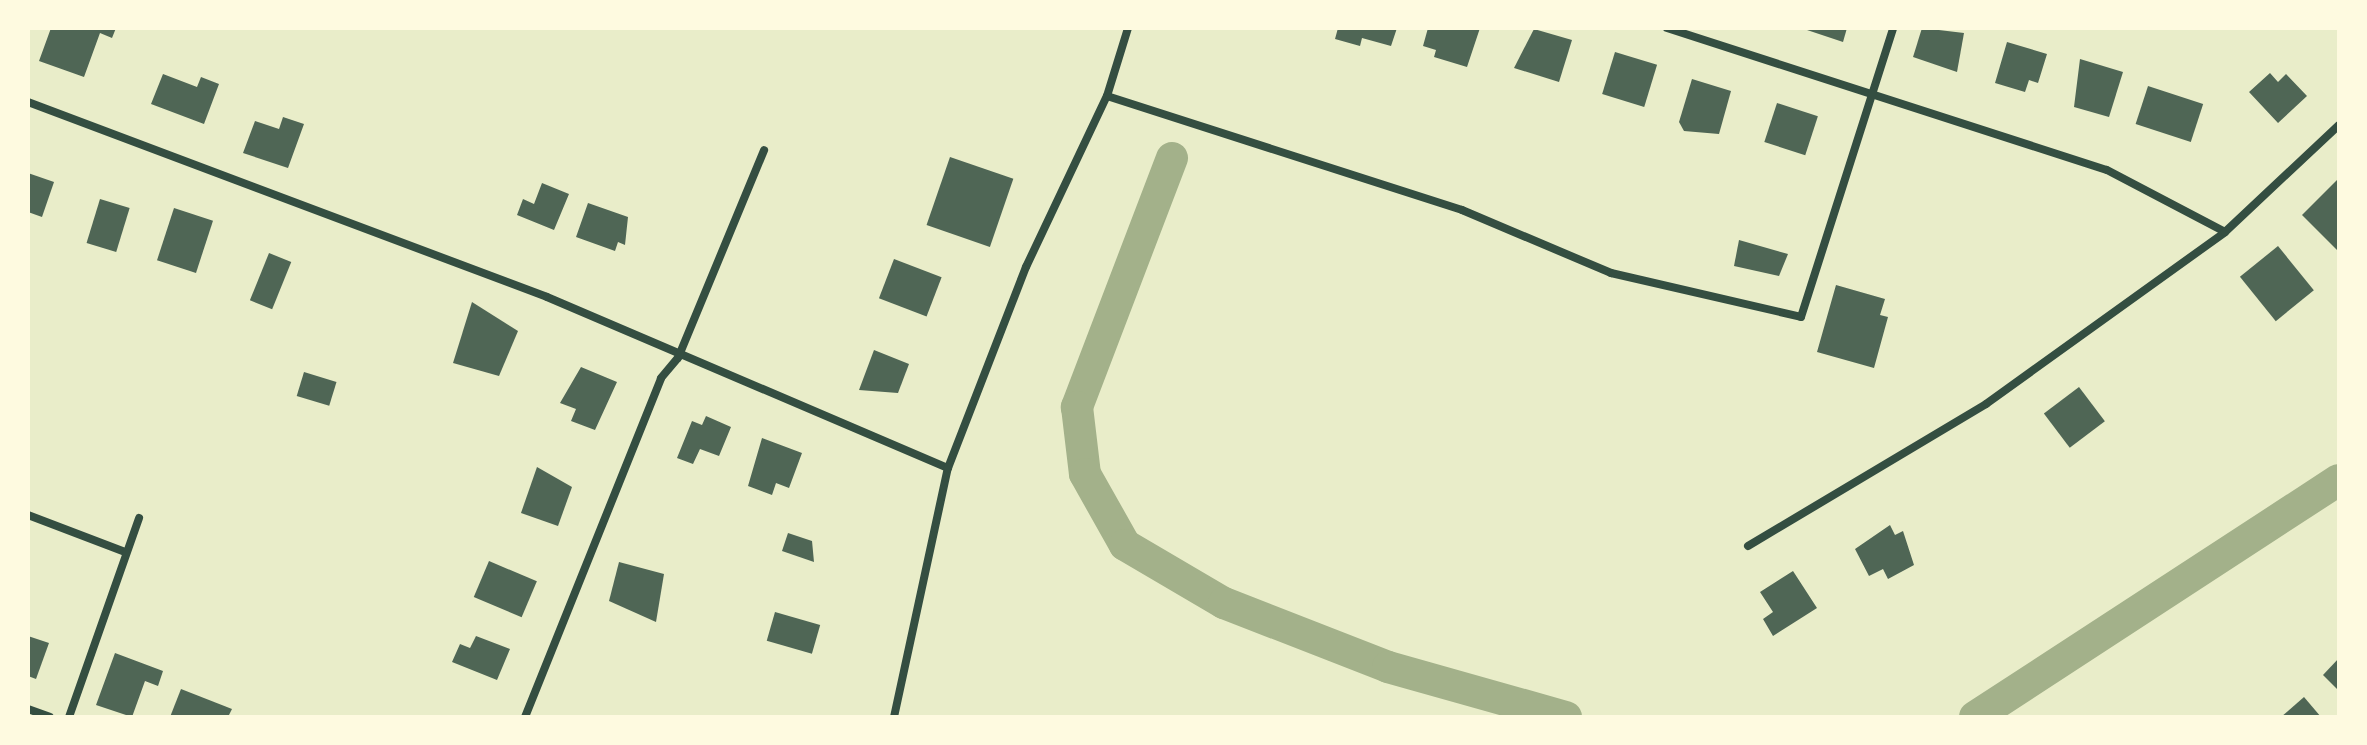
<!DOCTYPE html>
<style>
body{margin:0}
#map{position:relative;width:2367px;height:745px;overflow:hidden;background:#e9edc9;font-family:Roboto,sans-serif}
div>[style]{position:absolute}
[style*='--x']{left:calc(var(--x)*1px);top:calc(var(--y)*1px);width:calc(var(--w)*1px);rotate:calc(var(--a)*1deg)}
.canal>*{height:32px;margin:-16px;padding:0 16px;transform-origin:16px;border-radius:16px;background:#a3b18a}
.building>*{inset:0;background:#4f6655;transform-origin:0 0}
.minor>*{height:8px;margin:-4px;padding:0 4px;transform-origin:4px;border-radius:4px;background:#344e41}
span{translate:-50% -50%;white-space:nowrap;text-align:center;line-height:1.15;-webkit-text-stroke:6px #fefae0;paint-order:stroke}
.frame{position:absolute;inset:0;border:30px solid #fefae0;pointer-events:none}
</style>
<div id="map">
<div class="canal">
<div style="--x:1172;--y:158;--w:267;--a:110.9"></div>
<div style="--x:1077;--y:407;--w:67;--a:83.2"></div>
<div style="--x:1085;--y:474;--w:81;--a:60.6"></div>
<div style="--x:1125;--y:545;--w:115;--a:30.4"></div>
<div style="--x:1224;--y:603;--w:176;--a:21.3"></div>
<div style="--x:1388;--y:667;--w:185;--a:15.7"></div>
<div style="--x:1975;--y:717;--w:434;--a:-33.1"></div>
</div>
<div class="building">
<div style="clip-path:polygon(51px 28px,116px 28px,112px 38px,100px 33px,84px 77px,39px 61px)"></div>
<div style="clip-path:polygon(1338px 28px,1397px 28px,1391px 46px,1362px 38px,1360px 46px,1335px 39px)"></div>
<div style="clip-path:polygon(1428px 28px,1480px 28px,1467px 67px,1434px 57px,1436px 50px,1423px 46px)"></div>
<div style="clip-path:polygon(1801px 28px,1847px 28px,1843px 42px)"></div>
<div style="clip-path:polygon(1922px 28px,1964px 33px,1957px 72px,1913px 57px)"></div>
<div style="clip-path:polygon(1534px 29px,1572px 40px,1559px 82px,1514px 68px)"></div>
<div style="clip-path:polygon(2007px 42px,2047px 54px,2038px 83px,2029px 80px,2025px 92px,1995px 83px)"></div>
<div style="left:1615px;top:52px;width:44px;height:44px;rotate:17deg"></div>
<div style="clip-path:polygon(2080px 59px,2123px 72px,2109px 117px,2074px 107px)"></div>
<div style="clip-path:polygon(2270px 73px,2278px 82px,2286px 74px,2307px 96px,2278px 123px,2249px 92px)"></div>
<div style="clip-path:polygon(163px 74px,197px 87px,201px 77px,219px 84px,204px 124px,151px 104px)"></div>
<div style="clip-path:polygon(1692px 79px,1731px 91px,1719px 134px,1684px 131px,1679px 122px)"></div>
<div style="left:2148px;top:86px;width:58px;height:40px;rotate:18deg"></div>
<div style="left:1777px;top:103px;width:43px;height:41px;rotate:18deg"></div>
<div style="clip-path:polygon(283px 117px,304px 124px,288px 168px,243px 153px,255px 121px,279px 129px)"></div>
<div style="left:950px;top:157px;width:67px;height:72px;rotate:19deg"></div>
<div style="clip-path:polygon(28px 173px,54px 182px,42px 217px,28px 212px)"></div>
<div style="clip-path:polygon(2339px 178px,2339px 252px,2302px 215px)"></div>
<div style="clip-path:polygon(542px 183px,569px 194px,554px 230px,517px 215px,523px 199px,534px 204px)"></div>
<div style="left:100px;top:199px;width:31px;height:46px;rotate:17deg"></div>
<div style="clip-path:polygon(588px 203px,628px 217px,625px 245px,618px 242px,615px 251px,576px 237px)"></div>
<div style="left:174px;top:208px;width:41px;height:55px;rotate:18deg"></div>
<div style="clip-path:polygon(1739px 240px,1788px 254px,1779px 276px,1734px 266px)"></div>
<div style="left:2278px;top:246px;width:57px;height:49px;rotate:51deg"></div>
<div style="left:269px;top:253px;width:24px;height:51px;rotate:22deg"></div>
<div style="left:894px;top:259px;width:51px;height:42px;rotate:21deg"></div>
<div style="clip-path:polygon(1836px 285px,1885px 299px,1880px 315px,1888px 317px,1874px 368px,1817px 352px)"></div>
<div style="clip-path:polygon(472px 302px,518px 331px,499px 376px,453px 363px)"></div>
<div style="clip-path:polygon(874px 350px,909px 364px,898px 393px,859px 390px)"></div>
<div style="clip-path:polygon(581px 367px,617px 382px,595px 430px,571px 421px,576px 409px,560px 403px)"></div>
<div style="left:304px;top:372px;width:34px;height:25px;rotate:17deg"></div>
<div style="left:2079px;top:387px;width:43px;height:44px;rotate:53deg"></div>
<div style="clip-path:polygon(706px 416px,731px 427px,719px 456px,700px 449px,693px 464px,677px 458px,692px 421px,702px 425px)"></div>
<div style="clip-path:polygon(762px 438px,802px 453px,789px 488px,776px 483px,772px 495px,748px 486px)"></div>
<div style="clip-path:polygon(537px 467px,572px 487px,558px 526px,521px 513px)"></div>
<div style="clip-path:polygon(1890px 525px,1895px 535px,1903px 531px,1914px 565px,1888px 579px,1883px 569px,1869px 576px,1855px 549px)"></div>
<div style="clip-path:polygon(788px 533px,812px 541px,814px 562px,782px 551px)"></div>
<div style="left:489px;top:561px;width:52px;height:39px;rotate:23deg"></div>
<div style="clip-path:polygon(619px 562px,664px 574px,656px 622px,609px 601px)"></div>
<div style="clip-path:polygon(1793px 571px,1817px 608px,1773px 636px,1763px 619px,1773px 612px,1760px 592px)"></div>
<div style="left:775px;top:612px;width:47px;height:30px;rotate:16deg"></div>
<div style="clip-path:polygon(28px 636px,49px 643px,36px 679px,28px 676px)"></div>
<div style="clip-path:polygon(476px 636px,510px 649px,497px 680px,452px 662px,460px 644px,470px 648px)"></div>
<div style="clip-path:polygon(115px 653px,163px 671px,158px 686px,145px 681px,132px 717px,96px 705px)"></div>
<div style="clip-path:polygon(2339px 658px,2339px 691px,2323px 675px)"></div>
<div style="clip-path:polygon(181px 689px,232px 709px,228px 717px,170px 717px)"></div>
<div style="clip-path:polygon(2304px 697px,2321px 717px,2281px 717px)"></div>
</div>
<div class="minor">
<div style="--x:1667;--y:28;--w:462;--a:17.9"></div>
<div style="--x:2107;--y:170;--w:133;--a:27.7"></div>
<div style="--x:1107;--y:96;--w:373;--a:17.8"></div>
<div style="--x:1462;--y:210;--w:162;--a:22.9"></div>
<div style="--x:1611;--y:273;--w:195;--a:13"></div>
<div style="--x:1801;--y:317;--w:303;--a:-72.3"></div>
<div style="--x:28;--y:102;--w:554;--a:20.59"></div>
<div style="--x:547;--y:297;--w:436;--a:23.1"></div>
<div style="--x:28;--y:515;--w:104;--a:20.9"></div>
<div style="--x:1748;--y:546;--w:277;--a:-30.8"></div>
<div style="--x:1986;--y:404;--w:294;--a:-35.7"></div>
<div style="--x:2225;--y:232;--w:156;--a:-43.2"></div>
<div style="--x:28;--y:709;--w:23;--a:20"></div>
<div style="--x:69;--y:717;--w:211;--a:-70.6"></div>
<div style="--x:525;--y:717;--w:365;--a:-68.1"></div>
<div style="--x:661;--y:378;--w:26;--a:-50"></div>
<div style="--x:678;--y:358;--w:225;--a:-67.5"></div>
<div style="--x:894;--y:717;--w:255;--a:-77.8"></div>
<div style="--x:948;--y:468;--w:216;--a:-68.8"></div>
<div style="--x:1026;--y:267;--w:189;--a:-64.7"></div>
<div style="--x:1107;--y:96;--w:71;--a:-72.8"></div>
</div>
<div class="frame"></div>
</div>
